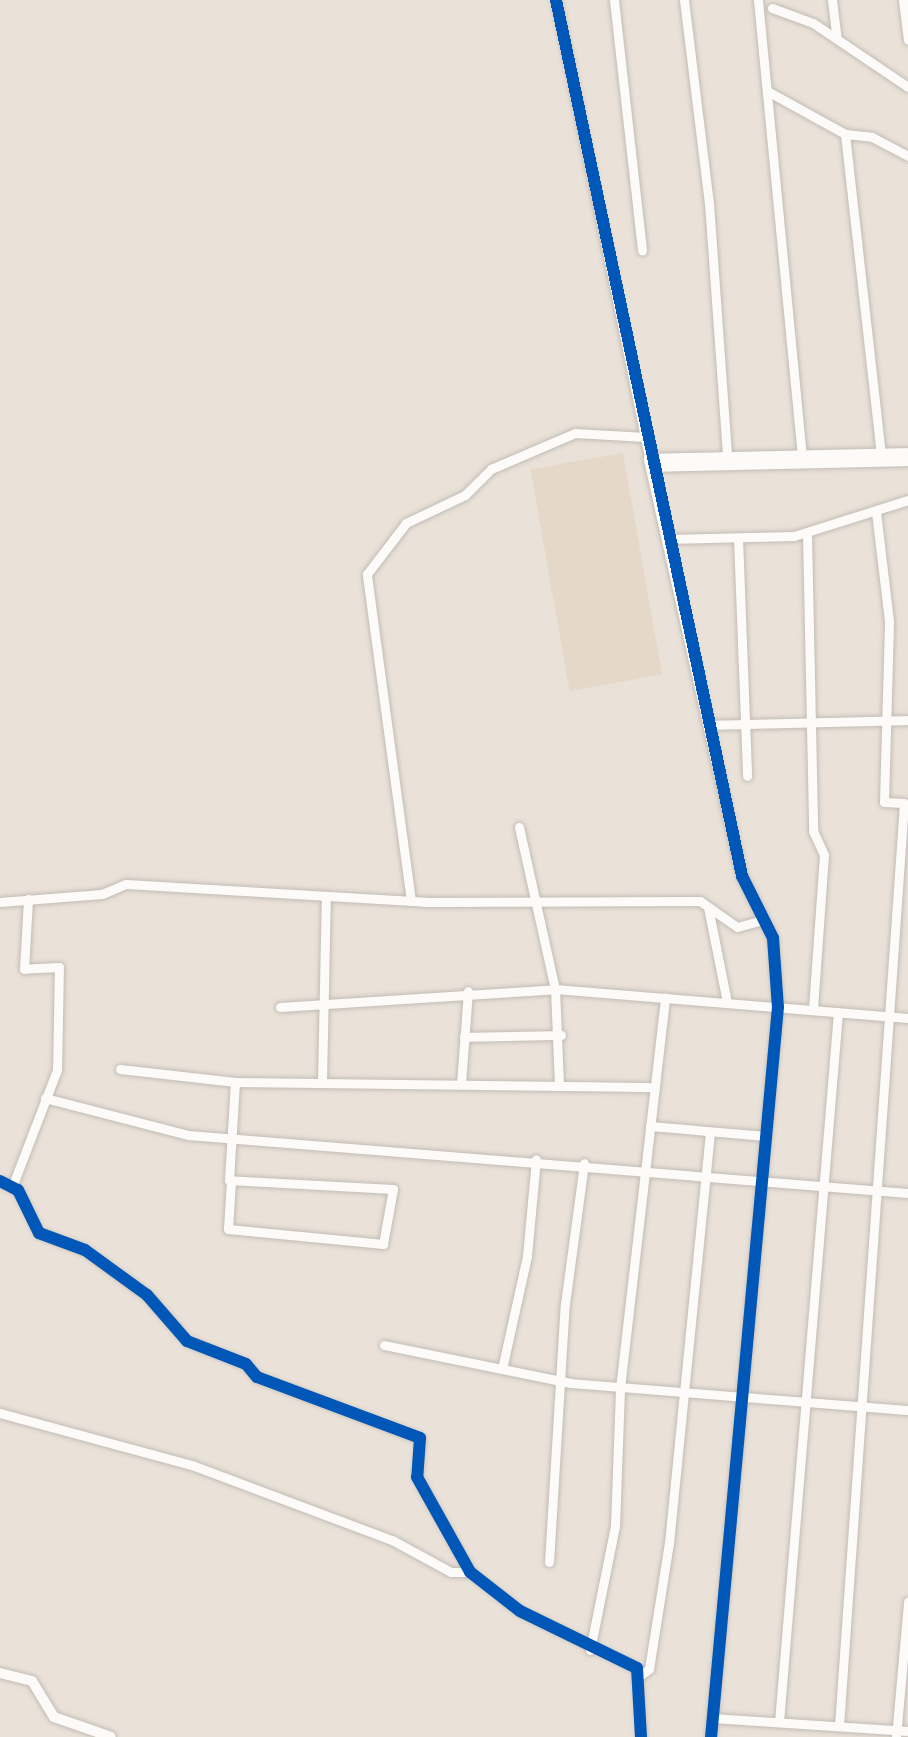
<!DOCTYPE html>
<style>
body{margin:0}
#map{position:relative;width:908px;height:1737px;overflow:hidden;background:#eae2d9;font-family:Karla,sans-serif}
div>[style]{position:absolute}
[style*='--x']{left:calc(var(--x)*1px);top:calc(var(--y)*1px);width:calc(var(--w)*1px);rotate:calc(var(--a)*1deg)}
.built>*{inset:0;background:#e6d8c8;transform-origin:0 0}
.roads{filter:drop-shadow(0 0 2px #c2bcb5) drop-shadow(0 0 2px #c2bcb5)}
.minor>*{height:9px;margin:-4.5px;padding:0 4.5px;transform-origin:4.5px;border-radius:4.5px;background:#fcfbf9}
.tertiary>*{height:10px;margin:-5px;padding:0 5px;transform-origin:5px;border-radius:5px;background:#fcfbf9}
.cycleway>*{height:12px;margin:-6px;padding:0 6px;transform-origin:6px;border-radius:6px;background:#0057b8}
span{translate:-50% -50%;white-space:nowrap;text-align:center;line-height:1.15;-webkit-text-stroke:10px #fef0e0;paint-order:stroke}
</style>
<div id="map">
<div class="built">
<div style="left:623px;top:453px;width:225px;height:94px;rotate:80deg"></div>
</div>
<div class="roads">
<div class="minor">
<div style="--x:556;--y:0;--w:468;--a:78.5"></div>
<div style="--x:614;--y:0;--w:252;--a:83.6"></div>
<div style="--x:684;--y:0;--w:205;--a:83"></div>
<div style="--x:709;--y:203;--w:255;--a:85.9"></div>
<div style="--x:758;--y:0;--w:457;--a:84.5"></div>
<div style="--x:832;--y:0;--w:38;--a:83"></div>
<div style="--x:903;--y:0;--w:40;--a:82.9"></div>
<div style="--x:772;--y:8;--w:44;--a:20.1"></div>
<div style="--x:813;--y:23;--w:115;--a:34"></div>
<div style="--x:769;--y:92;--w:87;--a:28.9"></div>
<div style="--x:845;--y:134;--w:27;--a:6"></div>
<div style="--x:872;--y:137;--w:41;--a:27.8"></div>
<div style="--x:845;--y:134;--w:321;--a:83.6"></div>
<div style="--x:807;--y:534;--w:297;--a:88.8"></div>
<div style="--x:813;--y:831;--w:26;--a:65"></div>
<div style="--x:824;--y:855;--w:154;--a:94.1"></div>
<div style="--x:738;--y:538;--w:238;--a:87.8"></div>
<div style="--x:667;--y:539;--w:127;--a:-1.4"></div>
<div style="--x:794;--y:536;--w:120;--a:-17.5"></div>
<div style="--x:709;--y:725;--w:199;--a:-1.4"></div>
<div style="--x:519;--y:827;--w:166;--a:77.5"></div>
<div style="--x:555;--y:989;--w:96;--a:87.6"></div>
<div style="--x:411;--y:901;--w:330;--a:-97.7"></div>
<div style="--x:367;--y:574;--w:64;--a:-52.6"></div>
<div style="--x:406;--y:523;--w:65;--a:-25.4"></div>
<div style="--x:465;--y:495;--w:37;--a:-45"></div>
<div style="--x:491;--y:469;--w:91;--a:-23.2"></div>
<div style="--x:575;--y:433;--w:70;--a:3.3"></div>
<div style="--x:0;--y:902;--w:102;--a:-4.5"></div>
<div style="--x:102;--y:894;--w:26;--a:-23"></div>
<div style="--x:126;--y:884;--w:300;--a:3.4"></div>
<div style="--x:425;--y:902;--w:275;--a:-0.2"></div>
<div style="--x:700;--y:901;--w:45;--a:35.1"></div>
<div style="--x:737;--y:927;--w:27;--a:-15"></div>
<div style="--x:708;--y:907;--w:97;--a:78.7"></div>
<div style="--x:280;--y:1007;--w:276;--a:-3.7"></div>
<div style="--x:555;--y:989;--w:354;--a:4.7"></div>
<div style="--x:464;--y:1037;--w:97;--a:-1.2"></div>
<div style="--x:120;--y:1069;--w:116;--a:6.4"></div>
<div style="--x:235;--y:1082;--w:420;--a:0.7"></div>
<div style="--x:322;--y:1082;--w:184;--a:-88.8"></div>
<div style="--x:461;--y:1084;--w:93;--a:-85.7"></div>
<div style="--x:45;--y:1098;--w:148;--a:14.5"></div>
<div style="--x:188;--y:1135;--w:722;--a:4.61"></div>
<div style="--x:650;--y:1126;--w:116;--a:4.9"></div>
<div style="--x:0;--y:1181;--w:20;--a:27"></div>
<div style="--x:18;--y:1190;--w:48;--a:64"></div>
<div style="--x:39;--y:1233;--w:49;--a:20.3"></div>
<div style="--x:85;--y:1250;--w:77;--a:36"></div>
<div style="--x:147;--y:1295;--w:61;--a:49"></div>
<div style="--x:187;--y:1341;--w:63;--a:21.3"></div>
<div style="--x:246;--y:1364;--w:17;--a:50"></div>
<div style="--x:257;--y:1377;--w:174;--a:20.5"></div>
<div style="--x:420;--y:1438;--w:39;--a:94"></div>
<div style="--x:417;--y:1477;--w:109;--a:60.8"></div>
<div style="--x:470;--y:1572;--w:63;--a:38"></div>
<div style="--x:520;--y:1611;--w:130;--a:26"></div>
<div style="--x:637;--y:1668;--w:69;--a:86.7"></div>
<div style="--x:231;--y:1181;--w:48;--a:93.6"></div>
<div style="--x:228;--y:1229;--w:156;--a:5.5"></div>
<div style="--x:383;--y:1244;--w:56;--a:-79.7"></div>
<div style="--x:393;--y:1189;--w:164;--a:-176.9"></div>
<div style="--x:229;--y:1180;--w:98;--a:-86.5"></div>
<div style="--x:12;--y:1187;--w:125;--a:-69"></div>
<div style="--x:57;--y:1070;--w:103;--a:-88.9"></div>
<div style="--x:59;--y:967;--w:35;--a:177"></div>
<div style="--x:24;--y:969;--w:70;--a:-86.7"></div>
<div style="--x:384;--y:1345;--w:190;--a:11.5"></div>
<div style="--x:570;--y:1383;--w:339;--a:4.6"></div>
<div style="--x:502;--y:1369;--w:116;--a:-77.5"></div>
<div style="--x:527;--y:1256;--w:97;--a:-84.7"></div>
<div style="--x:0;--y:1413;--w:199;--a:15.2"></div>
<div style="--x:192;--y:1465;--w:214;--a:20.6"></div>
<div style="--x:392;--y:1540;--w:67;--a:28.5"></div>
<div style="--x:451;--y:1572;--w:19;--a:0"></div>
<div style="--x:549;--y:1562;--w:258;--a:-86.5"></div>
<div style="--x:565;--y:1304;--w:142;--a:-82.3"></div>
<div style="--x:590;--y:1650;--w:126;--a:-78.6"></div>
<div style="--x:615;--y:1526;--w:138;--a:-87.9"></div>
<div style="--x:620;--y:1388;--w:393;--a:-83.4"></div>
<div style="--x:641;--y:1675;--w:10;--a:-37"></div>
<div style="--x:649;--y:1669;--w:128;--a:-81"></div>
<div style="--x:669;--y:1543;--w:413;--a:-84.3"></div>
<div style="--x:713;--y:1718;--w:195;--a:3.8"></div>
<div style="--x:779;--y:1722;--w:712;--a:-85.25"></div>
<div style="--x:839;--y:1726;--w:925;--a:-85.97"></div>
<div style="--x:904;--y:803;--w:20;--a:-177"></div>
<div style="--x:884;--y:802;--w:181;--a:-88.4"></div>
<div style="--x:889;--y:621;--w:110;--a:-96.8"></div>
<div style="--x:896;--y:1737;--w:136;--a:-84.9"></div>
</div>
<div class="tertiary">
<div style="--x:651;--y:467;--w:257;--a:-1.3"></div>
<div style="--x:0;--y:1673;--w:33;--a:14"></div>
<div style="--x:32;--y:1681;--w:42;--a:58.6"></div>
<div style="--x:54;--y:1717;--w:60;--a:19.3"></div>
<div style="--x:711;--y:1737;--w:733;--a:-84.76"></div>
<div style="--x:778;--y:1007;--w:69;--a:-94.1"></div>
<div style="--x:773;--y:938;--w:69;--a:-116.6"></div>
<div style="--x:742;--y:876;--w:427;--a:-102.6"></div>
<div style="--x:649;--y:459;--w:259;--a:-1.3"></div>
</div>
</div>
<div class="cycleway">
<div style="--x:556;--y:0;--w:896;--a:78.01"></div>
<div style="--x:742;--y:876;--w:69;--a:63.4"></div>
<div style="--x:773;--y:938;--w:69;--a:85.9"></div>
<div style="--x:778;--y:1007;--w:733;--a:95.24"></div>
<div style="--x:0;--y:1181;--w:20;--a:27"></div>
<div style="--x:18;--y:1190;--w:48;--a:64"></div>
<div style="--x:39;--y:1233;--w:49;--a:20.3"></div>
<div style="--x:85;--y:1250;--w:77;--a:36"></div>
<div style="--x:147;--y:1295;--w:61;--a:49"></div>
<div style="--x:187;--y:1341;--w:63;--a:21.3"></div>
<div style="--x:246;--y:1364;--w:17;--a:50"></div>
<div style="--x:257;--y:1377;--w:174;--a:20.5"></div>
<div style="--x:420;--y:1438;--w:39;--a:94"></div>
<div style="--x:417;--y:1477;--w:109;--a:60.8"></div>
<div style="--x:470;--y:1572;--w:63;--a:38"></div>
<div style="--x:520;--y:1611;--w:130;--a:26"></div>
<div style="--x:637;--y:1668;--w:69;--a:86.7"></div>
</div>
</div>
